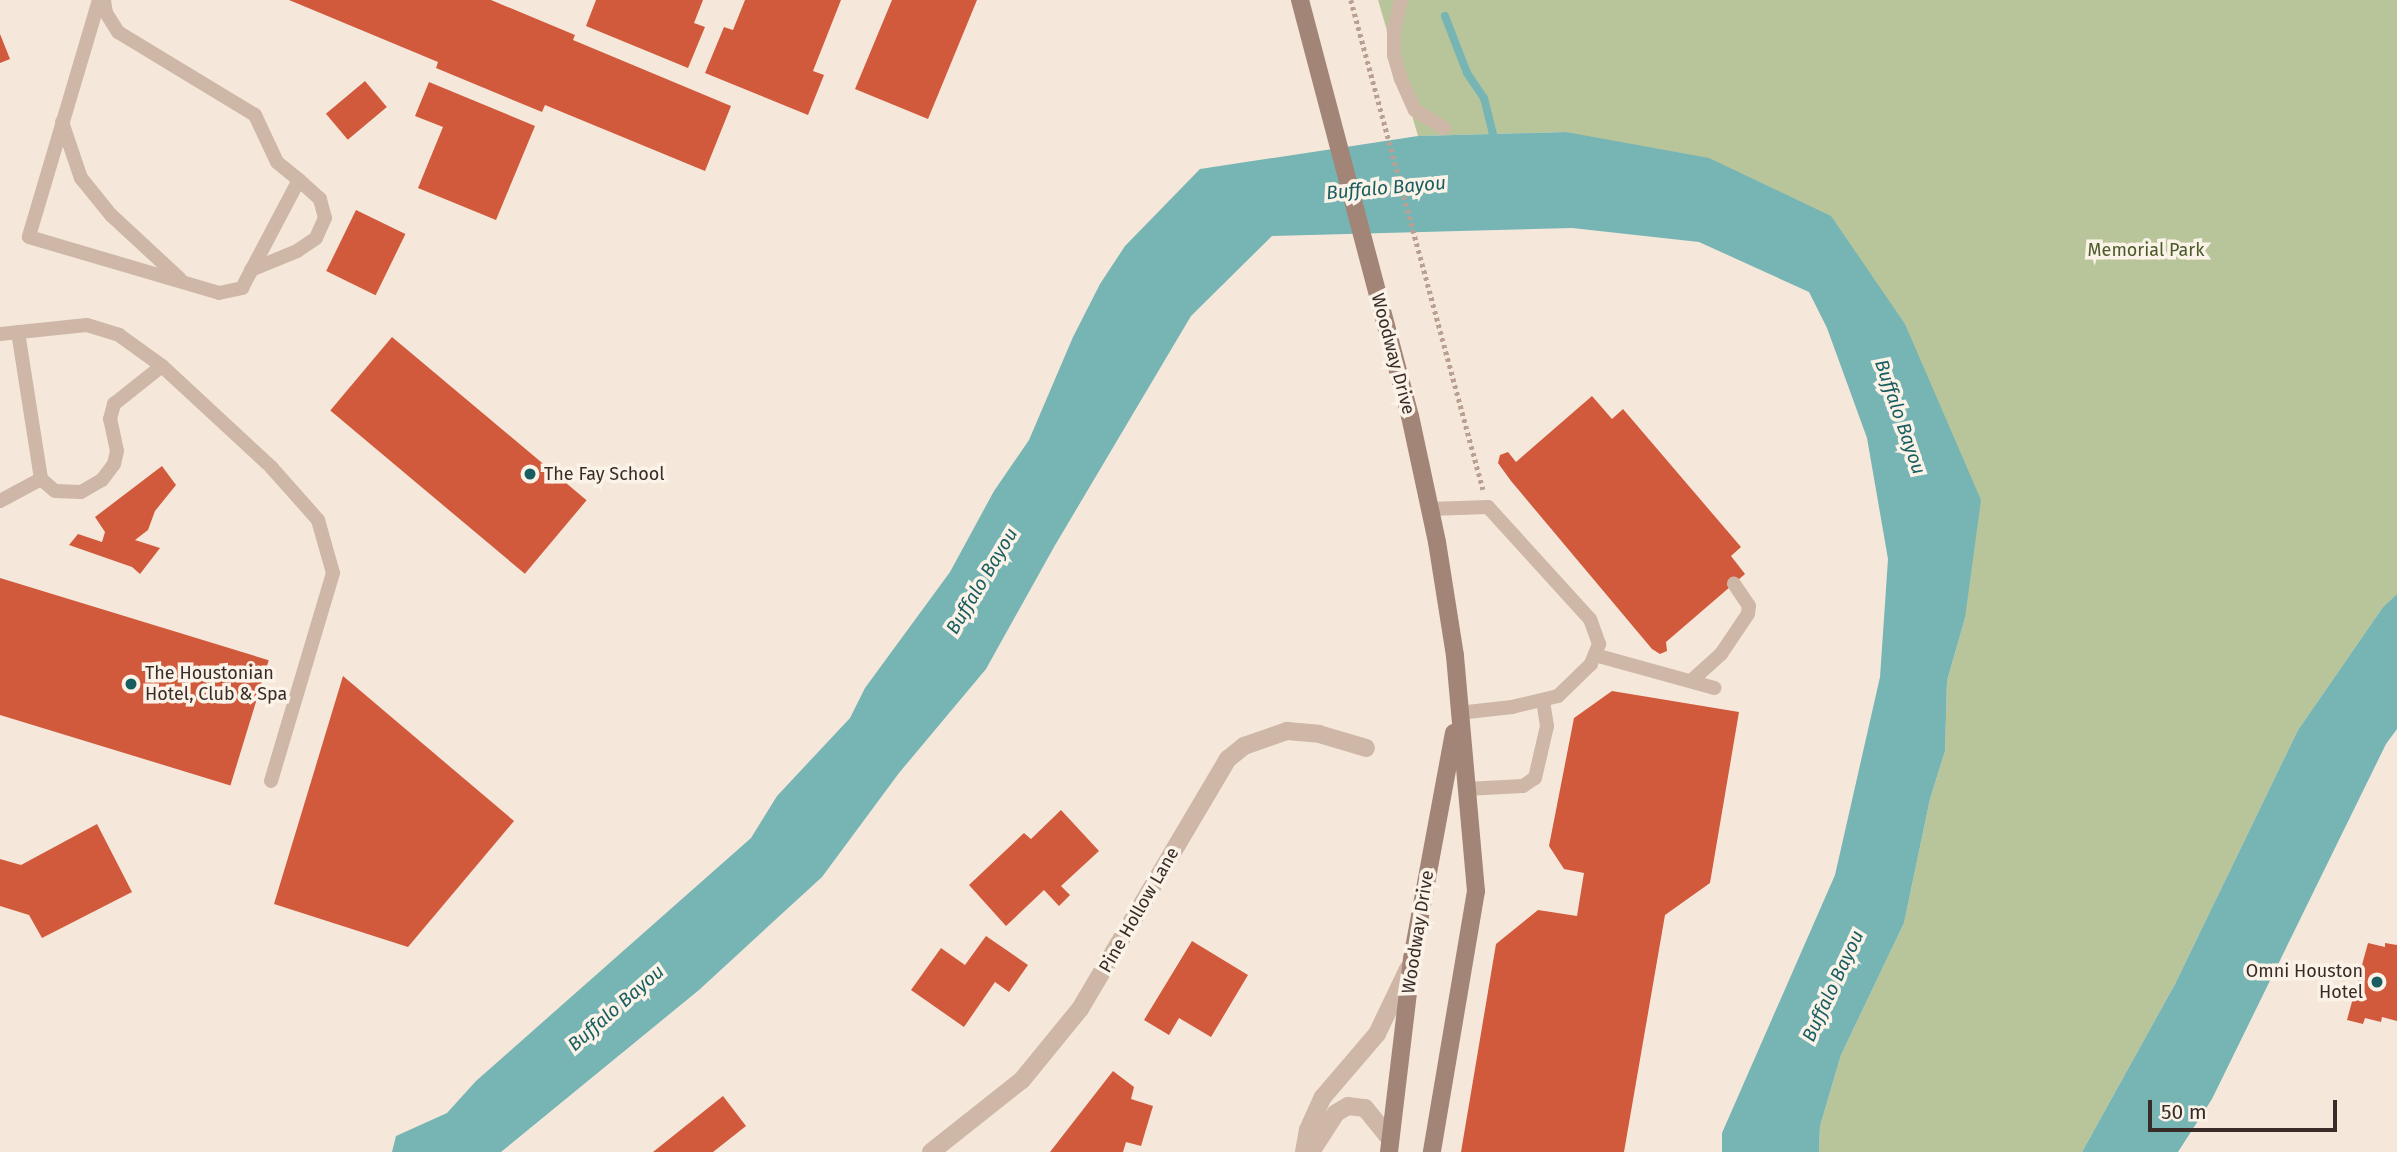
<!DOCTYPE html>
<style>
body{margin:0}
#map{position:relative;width:2397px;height:1152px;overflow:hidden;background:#f5e8db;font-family:"Fira Sans",sans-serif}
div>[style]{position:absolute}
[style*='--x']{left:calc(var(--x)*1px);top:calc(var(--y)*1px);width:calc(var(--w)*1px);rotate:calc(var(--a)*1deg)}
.green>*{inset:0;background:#b8c59a}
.water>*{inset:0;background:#77b5b5}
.stream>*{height:8px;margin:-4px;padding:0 4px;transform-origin:4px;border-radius:4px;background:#77b5b5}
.building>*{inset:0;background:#d25a3c;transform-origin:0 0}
.path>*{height:4.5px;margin-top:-2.25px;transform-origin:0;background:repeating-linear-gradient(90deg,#baa090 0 3.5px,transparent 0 7px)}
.service>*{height:14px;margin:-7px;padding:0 7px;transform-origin:7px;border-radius:7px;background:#ceb7a6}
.minor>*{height:18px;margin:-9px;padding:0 9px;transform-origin:9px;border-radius:9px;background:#ceb7a6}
.tertiary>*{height:18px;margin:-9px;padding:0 9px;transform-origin:9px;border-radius:9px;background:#ceb7a6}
.secondary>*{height:18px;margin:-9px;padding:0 9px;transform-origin:9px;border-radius:9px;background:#a28577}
.dots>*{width:19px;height:19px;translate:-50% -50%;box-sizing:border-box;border:4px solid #fbf2e8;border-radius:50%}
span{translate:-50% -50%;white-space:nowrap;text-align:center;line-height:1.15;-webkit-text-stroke:7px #fbf2e8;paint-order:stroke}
.park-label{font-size:18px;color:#4a5a29}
.street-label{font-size:18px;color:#392c28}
.poi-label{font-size:18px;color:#392c28}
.left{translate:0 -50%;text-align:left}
.right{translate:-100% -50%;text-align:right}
.water-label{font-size:19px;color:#185e60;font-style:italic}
.scale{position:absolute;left:2148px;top:1100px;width:189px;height:32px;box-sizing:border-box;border:4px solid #392c28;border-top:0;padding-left:9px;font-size:21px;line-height:24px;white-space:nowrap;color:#392c28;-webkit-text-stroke:5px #fbf2e8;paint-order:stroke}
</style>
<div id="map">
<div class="green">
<div style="clip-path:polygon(1378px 0,2397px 0,2397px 594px,2383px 607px,2298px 730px,2175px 984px,2082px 1152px,1819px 1152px,1820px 1126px,1841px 1055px,1904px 923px,1930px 799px,1945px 751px,1947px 681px,1965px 618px,1905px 324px,1566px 132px,1418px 136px)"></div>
</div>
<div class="water">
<div style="clip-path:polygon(1566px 132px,1709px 158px,1831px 216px,1905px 324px,1981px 500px,1965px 618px,1947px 681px,1945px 751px,1930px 799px,1904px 923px,1841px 1055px,1820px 1126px,1819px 1152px,1722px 1152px,1722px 1133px,1835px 875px,1880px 677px,1888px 559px,1867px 438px,1827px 328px,1809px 292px,1699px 242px,1572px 228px,1272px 236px,1191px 316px,1054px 547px,986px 669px,899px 773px,822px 877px,699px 990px,501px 1152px,392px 1152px,396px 1136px,447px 1113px,476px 1081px,751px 838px,777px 796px,850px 718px,865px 688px,950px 572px,994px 491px,1029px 440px,1073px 337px,1100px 284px,1125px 246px,1200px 169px,1418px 136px)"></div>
<div style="clip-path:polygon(2397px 594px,2397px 729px,2386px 744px,2212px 1099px,2178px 1152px,2082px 1152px,2175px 984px,2298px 730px,2383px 607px)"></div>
</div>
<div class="stream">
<div style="--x:1445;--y:16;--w:61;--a:68.9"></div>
<div style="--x:1467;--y:73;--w:30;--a:56"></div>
<div style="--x:1484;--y:98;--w:45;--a:76"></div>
</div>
<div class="building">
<div style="clip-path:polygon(289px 0,491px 0,575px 35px,573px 40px,731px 106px,705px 171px,545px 105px,542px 112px,436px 68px,438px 62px)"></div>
<div style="clip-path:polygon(596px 0,703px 0,694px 23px,705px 27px,688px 68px,586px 26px)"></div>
<div style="clip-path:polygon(745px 0,841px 0,813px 71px,824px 75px,808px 115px,705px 73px,724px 27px,733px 30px)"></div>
<div style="clip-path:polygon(892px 0,977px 0,928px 119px,855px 89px)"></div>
<div style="clip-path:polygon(0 34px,10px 59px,0 63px)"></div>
<div style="left:365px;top:81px;width:34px;height:51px;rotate:50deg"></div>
<div style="clip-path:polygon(429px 82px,535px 126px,496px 220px,418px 188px,443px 127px,415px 116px)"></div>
<div style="left:356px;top:210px;width:55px;height:68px;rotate:26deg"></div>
<div style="left:392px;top:337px;width:254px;height:96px;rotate:40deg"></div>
<div style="clip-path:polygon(1592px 396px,1612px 419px,1623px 409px,1741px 547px,1731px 556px,1745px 574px,1666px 642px,1667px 651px,1660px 654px,1652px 649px,1511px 481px,1498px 463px,1500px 455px,1508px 452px,1516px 462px)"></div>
<div style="clip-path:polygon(162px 466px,176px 485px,155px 511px,148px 530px,135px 540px,160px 548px,140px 574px,132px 567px,69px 545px,78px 534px,102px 542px,105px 532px,95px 517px)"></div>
<div style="left:0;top:578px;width:281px;height:131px;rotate:17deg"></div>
<div style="clip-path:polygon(343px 676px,514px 821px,408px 947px,274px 904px)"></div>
<div style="clip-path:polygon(1612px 691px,1739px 712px,1710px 883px,1665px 915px,1624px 1152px,1461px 1152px,1496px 944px,1538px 910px,1577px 916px,1584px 873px,1564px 869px,1549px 846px,1574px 718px)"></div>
<div style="clip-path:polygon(1061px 810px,1099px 851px,1061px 886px,1070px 895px,1059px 906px,1044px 890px,1006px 926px,969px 885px,1024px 833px,1031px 839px)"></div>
<div style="clip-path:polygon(97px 824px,132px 892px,42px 938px,29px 915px,0 906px,0 859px,21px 865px)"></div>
<div style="clip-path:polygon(986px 936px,1028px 965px,1009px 992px,995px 982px,964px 1027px,911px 990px,941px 948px,965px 965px)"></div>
<div style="clip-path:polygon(1192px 941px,1248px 975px,1211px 1037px,1179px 1018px,1169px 1035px,1144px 1020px)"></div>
<div style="clip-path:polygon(2368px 943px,2385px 947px,2385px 943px,2397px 945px,2397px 1021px,2382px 1017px,2381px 1022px,2365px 1018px,2363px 1024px,2347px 1020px)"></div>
<div style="clip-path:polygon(1113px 1071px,1134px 1087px,1131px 1099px,1153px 1106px,1141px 1146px,1126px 1142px,1123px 1152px,1050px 1152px)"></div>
<div style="clip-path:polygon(723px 1096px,746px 1126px,713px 1152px,653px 1152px)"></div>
</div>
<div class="path">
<div style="--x:1351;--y:0;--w:507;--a:74.89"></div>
</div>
<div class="service">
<div style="--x:99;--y:0;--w:247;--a:106.5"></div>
<div style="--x:29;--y:237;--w:198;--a:16.4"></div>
<div style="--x:219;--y:293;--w:24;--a:-12"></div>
<div style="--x:242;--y:288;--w:122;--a:-62.2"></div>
<div style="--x:299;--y:180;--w:28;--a:-141"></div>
<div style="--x:277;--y:162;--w:52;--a:-115.1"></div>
<div style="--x:255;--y:115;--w:160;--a:-148.8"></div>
<div style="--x:118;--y:32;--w:22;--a:-122"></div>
<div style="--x:106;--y:13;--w:13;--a:-99"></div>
<div style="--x:1401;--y:0;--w:32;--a:103"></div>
<div style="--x:1394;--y:31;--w:24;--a:90"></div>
<div style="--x:1394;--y:55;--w:25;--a:74"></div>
<div style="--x:1401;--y:79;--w:34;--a:66"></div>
<div style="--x:1415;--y:110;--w:34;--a:32"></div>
<div style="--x:62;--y:122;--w:59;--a:71.3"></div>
<div style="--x:81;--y:178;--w:48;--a:51"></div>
<div style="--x:111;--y:215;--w:94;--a:42.8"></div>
<div style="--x:251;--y:270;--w:50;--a:-22.4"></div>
<div style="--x:297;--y:251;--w:23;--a:-34"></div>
<div style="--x:316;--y:238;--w:22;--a:-66"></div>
<div style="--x:325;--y:218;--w:20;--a:-105"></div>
<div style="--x:320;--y:199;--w:28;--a:-138"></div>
<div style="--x:18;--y:332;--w:149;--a:81.1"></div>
<div style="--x:41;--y:479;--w:18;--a:41"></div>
<div style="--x:55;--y:491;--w:26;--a:2"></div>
<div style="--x:81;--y:492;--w:24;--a:-30"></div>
<div style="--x:102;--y:480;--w:20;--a:-53"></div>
<div style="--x:114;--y:464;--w:13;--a:-77"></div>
<div style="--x:117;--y:451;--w:33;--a:-102"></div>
<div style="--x:110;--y:419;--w:16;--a:-75"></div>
<div style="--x:114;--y:404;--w:61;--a:-38.4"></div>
<div style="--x:0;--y:334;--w:87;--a:-5.9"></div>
<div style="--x:87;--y:325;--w:34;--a:17"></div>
<div style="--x:119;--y:335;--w:53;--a:35.8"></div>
<div style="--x:162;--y:366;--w:149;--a:42.8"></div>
<div style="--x:271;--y:467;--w:71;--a:48.4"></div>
<div style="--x:318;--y:520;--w:55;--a:74.2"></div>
<div style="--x:333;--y:573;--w:217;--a:106.6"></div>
<div style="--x:0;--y:501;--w:47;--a:-28.2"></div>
<div style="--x:1430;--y:509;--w:58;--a:-2"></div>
<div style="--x:1488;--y:507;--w:151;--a:47.7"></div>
<div style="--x:1590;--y:619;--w:27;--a:70"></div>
<div style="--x:1599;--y:644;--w:22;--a:112"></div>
<div style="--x:1591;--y:664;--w:46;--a:135.9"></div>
<div style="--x:1558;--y:696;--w:47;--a:166.6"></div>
<div style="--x:1512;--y:707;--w:54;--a:173.7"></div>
<div style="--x:1595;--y:655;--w:124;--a:15.4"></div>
<div style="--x:1691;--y:681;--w:40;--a:-42"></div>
<div style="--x:1721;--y:654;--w:48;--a:-56"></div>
<div style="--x:1748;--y:614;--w:8;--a:-83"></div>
<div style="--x:1749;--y:606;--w:27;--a:-124"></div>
<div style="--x:1466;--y:789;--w:57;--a:-3"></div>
<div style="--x:1523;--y:786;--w:14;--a:-34"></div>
<div style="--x:1535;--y:778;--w:53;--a:-77"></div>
<div style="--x:1547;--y:726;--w:26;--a:-99"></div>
</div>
<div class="minor">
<div style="--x:931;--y:1152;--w:116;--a:-38.4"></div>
<div style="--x:1022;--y:1080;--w:92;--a:-50.8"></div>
<div style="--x:1080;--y:1009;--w:291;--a:-59.4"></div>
<div style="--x:1228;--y:759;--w:21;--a:-39"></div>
<div style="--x:1244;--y:746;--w:46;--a:-19.2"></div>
<div style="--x:1287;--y:731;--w:32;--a:5"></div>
<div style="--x:1319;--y:734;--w:49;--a:16.6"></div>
</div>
<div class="tertiary">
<div style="--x:1304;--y:1152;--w:22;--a:-80"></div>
<div style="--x:1308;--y:1130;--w:36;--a:-66"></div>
<div style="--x:1323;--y:1097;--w:83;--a:-49.4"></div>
<div style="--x:1377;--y:1034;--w:72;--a:-64.5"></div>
<div style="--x:1311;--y:1152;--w:46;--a:-57.3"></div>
<div style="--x:1336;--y:1113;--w:14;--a:-30"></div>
<div style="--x:1348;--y:1106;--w:17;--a:7"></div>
<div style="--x:1365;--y:1108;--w:40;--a:51"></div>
</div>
<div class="secondary">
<div style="--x:1300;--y:0;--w:430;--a:75.2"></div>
<div style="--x:1410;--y:416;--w:129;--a:77.9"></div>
<div style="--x:1437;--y:542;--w:115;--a:81"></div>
<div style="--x:1455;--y:656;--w:236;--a:84.9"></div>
<div style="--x:1476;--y:891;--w:265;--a:99.6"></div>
<div style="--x:1389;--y:1152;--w:194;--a:-83.2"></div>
<div style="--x:1412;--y:959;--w:230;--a:-79.5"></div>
</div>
<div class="dots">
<div style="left:530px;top:474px;background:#185e60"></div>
<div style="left:131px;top:684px;background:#185e60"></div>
<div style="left:2377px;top:982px;background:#185e60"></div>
</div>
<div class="park-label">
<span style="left:2146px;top:250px">Memorial Park</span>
</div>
<div class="street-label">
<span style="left:1393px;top:354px;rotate:75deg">Woodway Drive</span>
<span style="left:1139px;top:910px;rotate:-60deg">Pine Hollow Lane</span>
<span style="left:1418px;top:932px;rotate:-81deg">Woodway Drive</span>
</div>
<div class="poi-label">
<span class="left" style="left:544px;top:474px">The Fay School</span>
<span class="left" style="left:145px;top:684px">The Houstonian<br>Hotel, Club &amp; Spa</span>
<span class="right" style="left:2363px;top:982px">Omni Houston<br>Hotel</span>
</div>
<div class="water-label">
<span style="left:1386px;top:188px;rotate:-5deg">Buffalo Bayou</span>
<span style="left:1900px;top:417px;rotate:71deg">Buffalo Bayou</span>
<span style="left:982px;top:581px;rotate:-59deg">Buffalo Bayou</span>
<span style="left:1833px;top:986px;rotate:-65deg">Buffalo Bayou</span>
<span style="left:616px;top:1008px;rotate:-41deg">Buffalo Bayou</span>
</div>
<div class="scale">50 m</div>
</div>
